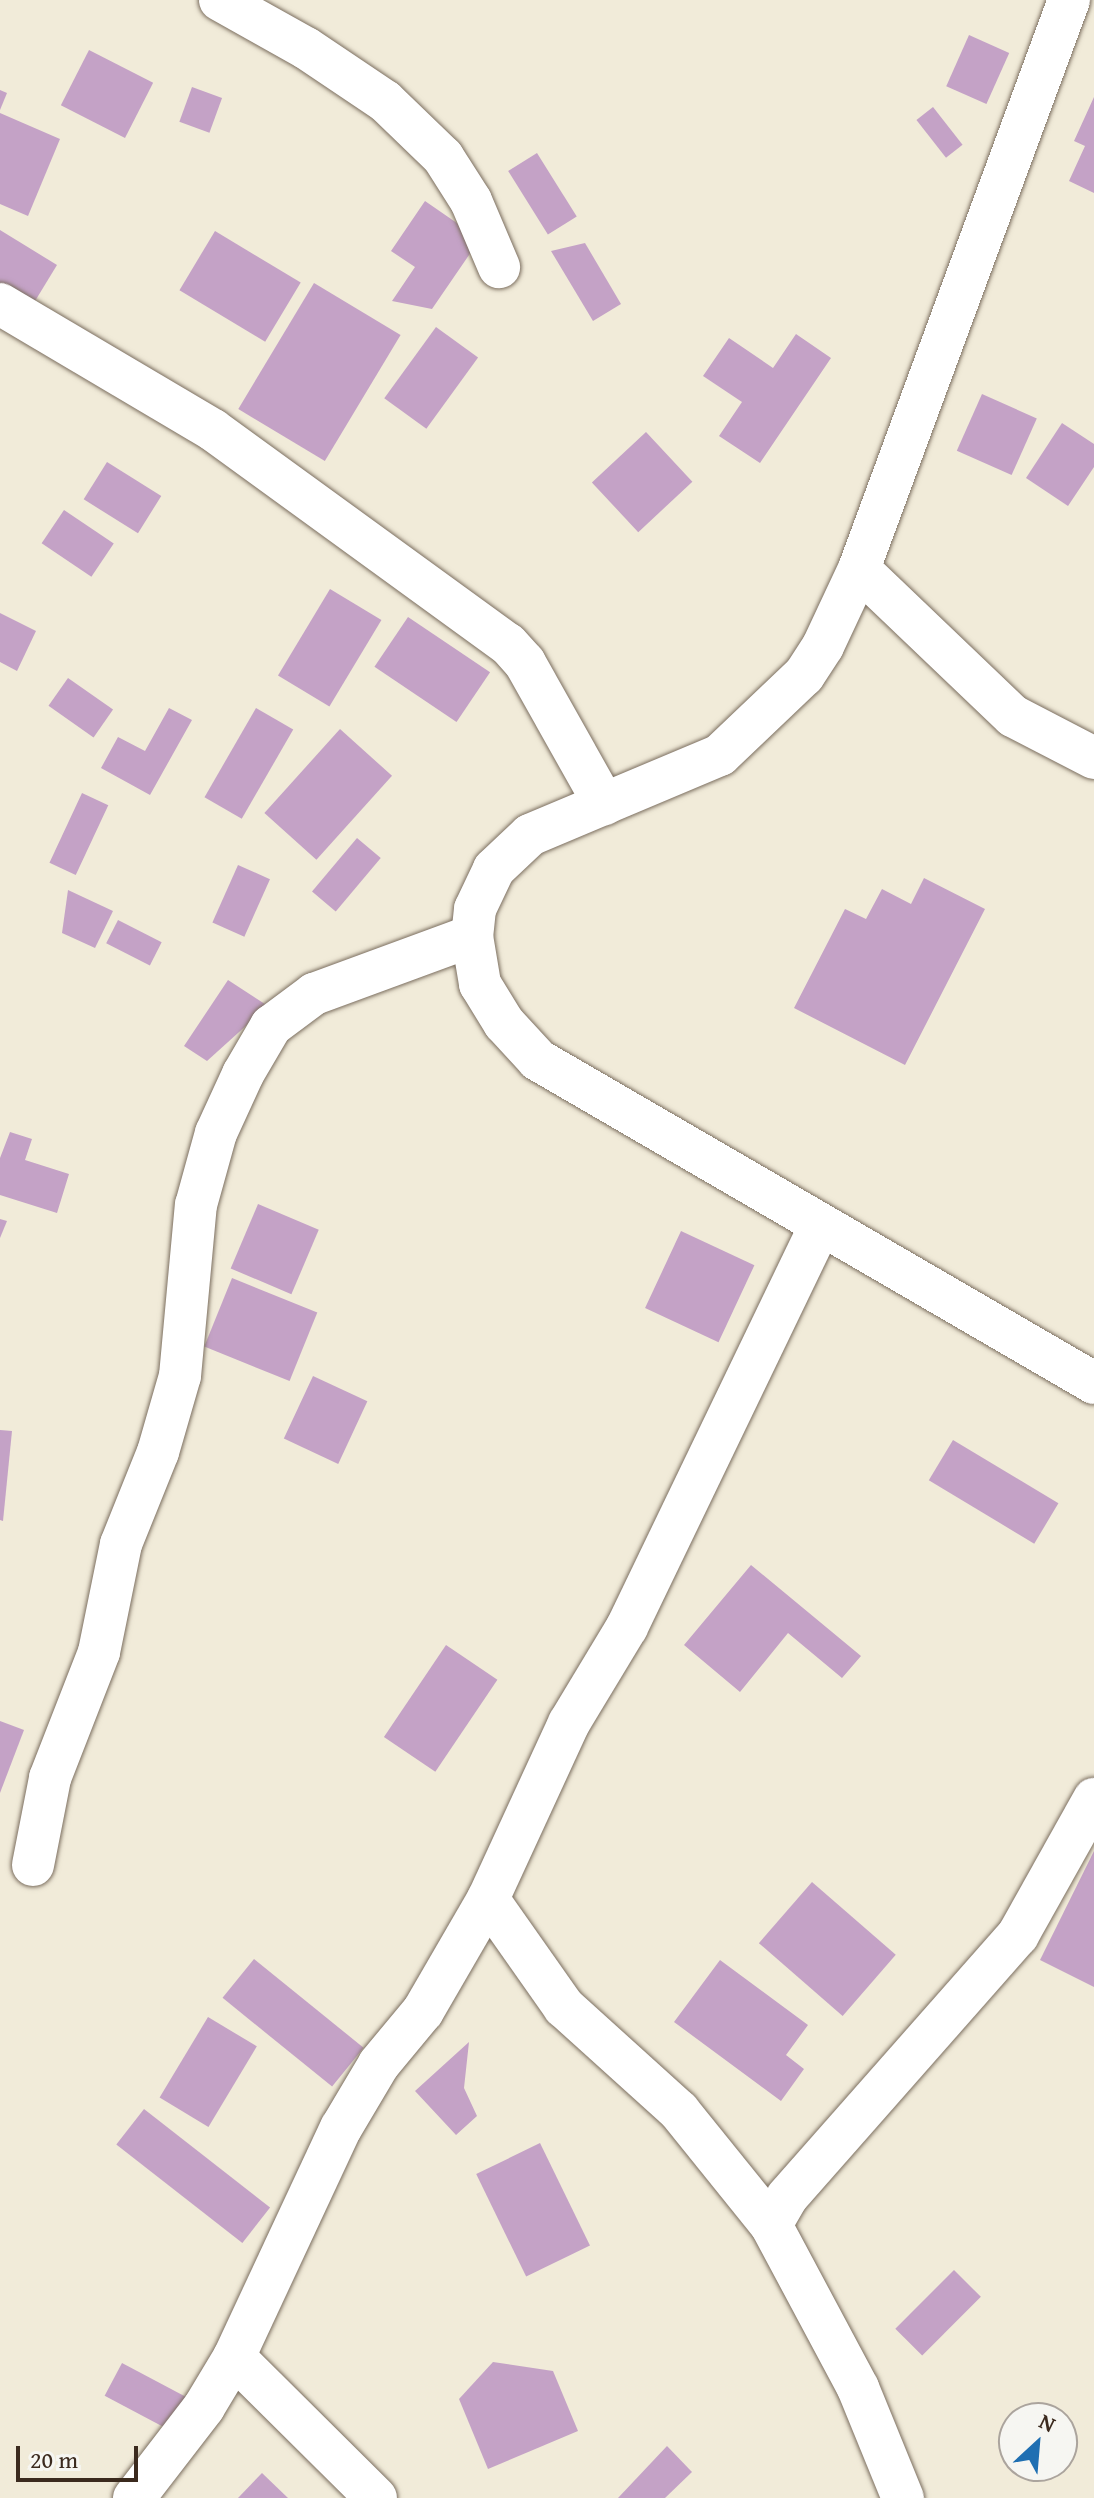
<!DOCTYPE html>
<style>
body{margin:0}
#map{position:relative;width:1094px;height:2498px;overflow:hidden;background:#f1ebd9;font-family:"Gentium Book Plus",serif}
div>[style]{position:absolute}
[style*='--x']{left:calc(var(--x)*1px);top:calc(var(--y)*1px);width:calc(var(--w)*1px);rotate:calc(var(--a)*1deg)}
.building>*{inset:0;background:#c4a2c6;transform-origin:0 0}
.roads{filter:drop-shadow(0 0 2px #7b6e5f) drop-shadow(0 0 2px #7b6e5f)}
.minor>*{height:42px;margin:-21px;padding:0 21px;transform-origin:21px;border-radius:21px;background:#fff}
span{translate:-50% -50%;white-space:nowrap;text-align:center;line-height:1.15;-webkit-text-stroke:8px #f6f6f2;paint-order:stroke}
.north{position:absolute;left:998px;top:2402px;width:80px;height:80px;box-sizing:border-box;background:#f6f6f2;border:2px solid #aba49d;border-radius:50%;rotate:26deg;font-size:22px;font-weight:700;line-height:32px;text-align:center;color:#3b2a1e}
.north::after{content:'';display:block;margin:auto;width:28px;height:36px;background:#1f6fb2;clip-path:polygon(50% 0,100% 100%,50% 72%,0 100%)}
.scale{position:absolute;left:16px;top:2446px;width:122px;height:36px;box-sizing:border-box;border:4px solid #3b2a1e;border-top:0;padding-left:10px;font-size:24px;line-height:28px;white-space:nowrap;color:#3b2a1e;-webkit-text-stroke:6px #f6f6f2;paint-order:stroke}
</style>
<div id="map">
<div class="building">
<div style="left:969px;top:35px;width:44px;height:56px;rotate:24deg"></div>
<div style="left:89px;top:50px;width:72px;height:62px;rotate:27deg"></div>
<div style="left:192px;top:87px;width:32px;height:37px;rotate:20deg"></div>
<div style="clip-path:polygon(0 90px,7px 93px,0 110px)"></div>
<div style="clip-path:polygon(1094px 97px,1094px 193px,1069px 181px,1085px 146px,1074px 141px)"></div>
<div style="left:933px;top:107px;width:48px;height:21px;rotate:52deg"></div>
<div style="clip-path:polygon(0 113px,60px 139px,28px 216px,0 204px)"></div>
<div style="left:537px;top:153px;width:75px;height:34px;rotate:58deg"></div>
<div style="clip-path:polygon(425px 201px,480px 239px,432px 309px,392px 301px,415px 267px,391px 251px)"></div>
<div style="clip-path:polygon(0 230px,57px 265px,32px 306px,0 287px)"></div>
<div style="left:215px;top:231px;width:100px;height:69px;rotate:31deg"></div>
<div style="clip-path:polygon(585px 243px,621px 304px,593px 321px,551px 251px)"></div>
<div style="left:314px;top:283px;width:101px;height:147px;rotate:31deg"></div>
<div style="left:436px;top:327px;width:52px;height:88px;rotate:36deg"></div>
<div style="clip-path:polygon(796px 334px,831px 358px,760px 463px,719px 436px,742px 402px,703px 376px,729px 338px,773px 368px)"></div>
<div style="left:982px;top:394px;width:60px;height:62px;rotate:24deg"></div>
<div style="clip-path:polygon(1062px 423px,1094px 444px,1094px 467px,1068px 506px,1026px 478px)"></div>
<div style="left:646px;top:432px;width:68px;height:74px;rotate:47deg"></div>
<div style="left:107px;top:462px;width:64px;height:44px;rotate:32deg"></div>
<div style="left:64px;top:510px;width:60px;height:40px;rotate:34deg"></div>
<div style="left:330px;top:589px;width:60px;height:101px;rotate:31deg"></div>
<div style="clip-path:polygon(0 613px,36px 631px,17px 671px,0 662px)"></div>
<div style="left:408px;top:617px;width:99px;height:60px;rotate:34deg"></div>
<div style="left:68px;top:678px;width:55px;height:34px;rotate:35deg"></div>
<div style="clip-path:polygon(169px 708px,192px 720px,150px 795px,101px 768px,118px 737px,145px 751px)"></div>
<div style="left:256px;top:708px;width:43px;height:103px;rotate:30deg"></div>
<div style="left:340px;top:729px;width:70px;height:113px;rotate:42deg"></div>
<div style="left:82px;top:793px;width:29px;height:77px;rotate:25deg"></div>
<div style="left:357px;top:838px;width:31px;height:70px;rotate:40deg"></div>
<div style="left:238px;top:865px;width:35px;height:63px;rotate:24deg"></div>
<div style="clip-path:polygon(924px 878px,985px 909px,905px 1065px,794px 1008px,845px 909px,866px 919px,882px 889px,911px 904px)"></div>
<div style="clip-path:polygon(68px 890px,113px 911px,95px 948px,62px 933px)"></div>
<div style="left:118px;top:920px;width:49px;height:26px;rotate:27deg"></div>
<div style="clip-path:polygon(228px 980px,268px 1006px,207px 1061px,184px 1046px)"></div>
<div style="clip-path:polygon(10px 1132px,32px 1139px,25px 1160px,69px 1174px,57px 1213px,0 1195px,0 1158px)"></div>
<div style="left:258px;top:1204px;width:66px;height:70px;rotate:23deg"></div>
<div style="clip-path:polygon(0 1219px,7px 1221px,0 1238px)"></div>
<div style="left:681px;top:1231px;width:81px;height:85px;rotate:25deg"></div>
<div style="left:232px;top:1278px;width:92px;height:74px;rotate:22deg"></div>
<div style="left:313px;top:1376px;width:60px;height:69px;rotate:25deg"></div>
<div style="clip-path:polygon(0 1430px,12px 1431px,3px 1521px,0 1520px)"></div>
<div style="left:953px;top:1440px;width:123px;height:47px;rotate:31deg"></div>
<div style="clip-path:polygon(751px 1565px,861px 1656px,842px 1678px,788px 1633px,740px 1692px,684px 1645px)"></div>
<div style="left:446px;top:1645px;width:62px;height:111px;rotate:34deg"></div>
<div style="clip-path:polygon(0 1721px,24px 1730px,0 1793px)"></div>
<div style="clip-path:polygon(1094px 1851px,1094px 1987px,1040px 1960px)"></div>
<div style="left:812px;top:1882px;width:111px;height:81px;rotate:41deg"></div>
<div style="left:254px;top:1959px;width:141px;height:50px;rotate:39deg"></div>
<div style="clip-path:polygon(720px 1960px,808px 2025px,786px 2055px,804px 2069px,781px 2101px,674px 2022px)"></div>
<div style="left:208px;top:2017px;width:57px;height:94px;rotate:31deg"></div>
<div style="clip-path:polygon(469px 2042px,464px 2088px,477px 2116px,456px 2135px,415px 2091px)"></div>
<div style="left:144px;top:2109px;width:160px;height:45px;rotate:38deg"></div>
<div style="left:540px;top:2143px;width:114px;height:71px;rotate:64deg"></div>
<div style="left:954px;top:2270px;width:38px;height:83px;rotate:45deg"></div>
<div style="clip-path:polygon(493px 2362px,553px 2371px,578px 2431px,488px 2469px,459px 2399px)"></div>
<div style="left:122px;top:2363px;width:78px;height:37px;rotate:28deg"></div>
<div style="clip-path:polygon(667px 2446px,692px 2472px,665px 2498px,618px 2498px)"></div>
<div style="clip-path:polygon(262px 2473px,288px 2498px,238px 2498px)"></div>
</div>
<div class="roads">
<div class="minor">
<div style="--x:220;--y:0;--w:98;--a:29.2"></div>
<div style="--x:306;--y:48;--w:95;--a:33.9"></div>
<div style="--x:385;--y:101;--w:81;--a:44"></div>
<div style="--x:443;--y:157;--w:52;--a:57.5"></div>
<div style="--x:471;--y:201;--w:72;--a:67"></div>
<div style="--x:1069;--y:0;--w:607;--a:110.26"></div>
<div style="--x:859;--y:569;--w:85;--a:115.1"></div>
<div style="--x:823;--y:646;--w:35;--a:123"></div>
<div style="--x:804;--y:675;--w:116;--a:136.4"></div>
<div style="--x:720;--y:755;--w:206;--a:157.2"></div>
<div style="--x:530;--y:835;--w:50;--a:136.6"></div>
<div style="--x:494;--y:869;--w:44;--a:115.4"></div>
<div style="--x:475;--y:909;--w:27;--a:96"></div>
<div style="--x:472;--y:936;--w:49;--a:80.5"></div>
<div style="--x:480;--y:984;--w:46;--a:58.4"></div>
<div style="--x:504;--y:1023;--w:50;--a:47.4"></div>
<div style="--x:538;--y:1060;--w:643;--a:30.15"></div>
<div style="--x:0;--y:304;--w:247;--a:30.6"></div>
<div style="--x:213;--y:430;--w:364;--a:36"></div>
<div style="--x:508;--y:644;--w:25;--a:48"></div>
<div style="--x:525;--y:663;--w:162;--a:60.7"></div>
<div style="--x:859;--y:569;--w:213;--a:43.7"></div>
<div style="--x:1013;--y:716;--w:91;--a:27.4"></div>
<div style="--x:33;--y:1865;--w:89;--a:-78.9"></div>
<div style="--x:50;--y:1778;--w:135;--a:-68.7"></div>
<div style="--x:99;--y:1652;--w:110;--a:-78.5"></div>
<div style="--x:121;--y:1544;--w:99;--a:-68.1"></div>
<div style="--x:158;--y:1452;--w:79;--a:-73.9"></div>
<div style="--x:180;--y:1376;--w:172;--a:-84.7"></div>
<div style="--x:196;--y:1205;--w:75;--a:-74.5"></div>
<div style="--x:216;--y:1133;--w:65;--a:-65.4"></div>
<div style="--x:243;--y:1074;--w:56;--a:-59.7"></div>
<div style="--x:271;--y:1026;--w:54;--a:-36.7"></div>
<div style="--x:314;--y:994;--w:168;--a:-20.2"></div>
<div style="--x:488;--y:1899;--w:132;--a:54.9"></div>
<div style="--x:564;--y:2007;--w:155;--a:42.1"></div>
<div style="--x:679;--y:2111;--w:146;--a:51.1"></div>
<div style="--x:771;--y:2225;--w:185;--a:61.9"></div>
<div style="--x:858;--y:2388;--w:119;--a:67.8"></div>
<div style="--x:771;--y:2225;--w:32;--a:-60"></div>
<div style="--x:787;--y:2197;--w:349;--a:-48.6"></div>
<div style="--x:1018;--y:1935;--w:156;--a:-60.8"></div>
<div style="--x:234;--y:2357;--w:200;--a:44.8"></div>
<div style="--x:134;--y:2498;--w:115;--a:-52.4"></div>
<div style="--x:204;--y:2407;--w:58;--a:-59"></div>
<div style="--x:234;--y:2357;--w:253;--a:-65"></div>
<div style="--x:341;--y:2128;--w:74;--a:-59.3"></div>
<div style="--x:379;--y:2064;--w:69;--a:-50.3"></div>
<div style="--x:423;--y:2011;--w:129;--a:-59.9"></div>
<div style="--x:488;--y:1899;--w:194;--a:-65.3"></div>
<div style="--x:569;--y:1723;--w:112;--a:-58.9"></div>
<div style="--x:627;--y:1627;--w:445;--a:-64.3"></div>
</div>
</div>
<div class="north">N</div>
<div class="scale">20 m</div>
</div>
